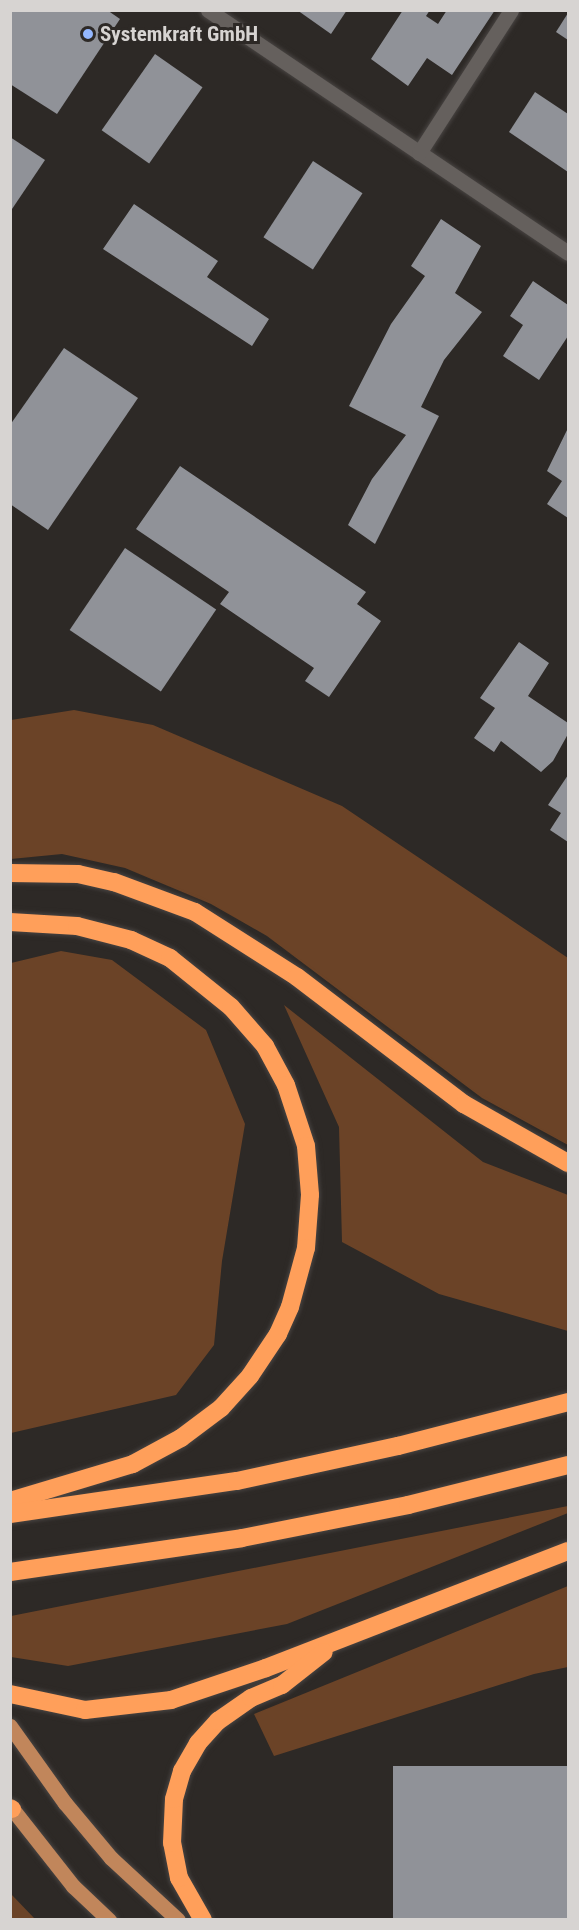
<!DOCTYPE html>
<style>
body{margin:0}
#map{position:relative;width:579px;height:1930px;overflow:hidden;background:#2d2926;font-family:"Roboto Condensed",sans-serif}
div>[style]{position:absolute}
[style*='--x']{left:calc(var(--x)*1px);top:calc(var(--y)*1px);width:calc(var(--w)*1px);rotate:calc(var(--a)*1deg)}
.green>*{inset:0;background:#6b4327}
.building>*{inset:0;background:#909298;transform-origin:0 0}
.roads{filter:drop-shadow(0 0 2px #484442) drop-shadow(0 0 2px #484442)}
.minor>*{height:15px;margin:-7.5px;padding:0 7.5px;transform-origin:7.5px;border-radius:7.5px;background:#65605d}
.major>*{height:15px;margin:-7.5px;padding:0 7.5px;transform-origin:7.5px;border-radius:7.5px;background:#c1865b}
.highway>*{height:18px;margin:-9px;padding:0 9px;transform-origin:9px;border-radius:9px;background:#ff9f5a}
.dots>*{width:16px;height:16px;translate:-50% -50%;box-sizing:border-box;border:3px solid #2d2926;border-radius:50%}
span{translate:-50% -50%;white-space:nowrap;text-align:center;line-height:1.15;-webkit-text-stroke:6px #2d2926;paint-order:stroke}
.poi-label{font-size:21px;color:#d7d4d2;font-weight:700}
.left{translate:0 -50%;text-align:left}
.frame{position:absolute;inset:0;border:12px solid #d7d4d2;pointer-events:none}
</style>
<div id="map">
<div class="green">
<div style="clip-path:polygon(74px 710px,153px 725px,342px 806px,568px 958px,568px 1145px,482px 1098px,267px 936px,211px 904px,125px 868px,62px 854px,11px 859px,11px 720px)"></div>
<div style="clip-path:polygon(61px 951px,112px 960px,206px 1030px,245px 1124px,222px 1261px,214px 1345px,176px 1395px,11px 1433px,11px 963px)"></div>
<div style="clip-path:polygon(284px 1005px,483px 1162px,568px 1195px,568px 1331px,439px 1294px,342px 1242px,339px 1127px)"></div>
<div style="clip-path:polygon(568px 1506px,568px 1513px,287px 1624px,68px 1666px,11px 1657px,11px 1616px)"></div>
<div style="clip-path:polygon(568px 1586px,568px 1667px,534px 1674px,274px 1756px,254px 1714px)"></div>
<div style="clip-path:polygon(11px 1894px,35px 1919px,11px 1919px)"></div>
</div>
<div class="building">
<div style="clip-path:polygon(10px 10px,107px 10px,120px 19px,57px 114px,10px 84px)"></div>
<div style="clip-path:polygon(297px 10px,347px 10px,331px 34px)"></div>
<div style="clip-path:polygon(403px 10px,430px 10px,426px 16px,438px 24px,447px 10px,495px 10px,452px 75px,427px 58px,408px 86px,371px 59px)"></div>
<div style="clip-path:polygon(568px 13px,568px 40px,556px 32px)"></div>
<div style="left:155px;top:54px;width:58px;height:93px;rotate:35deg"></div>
<div style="clip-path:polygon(535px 92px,568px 114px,568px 172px,509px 132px)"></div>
<div style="clip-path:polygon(10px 137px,45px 160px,10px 212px)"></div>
<div style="left:313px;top:161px;width:59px;height:91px;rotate:33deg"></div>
<div style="clip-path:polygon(134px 204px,218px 261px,207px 277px,269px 319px,252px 346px,103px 249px)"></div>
<div style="clip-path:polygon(441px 219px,481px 246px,455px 293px,482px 312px,444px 360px,421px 407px,439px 416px,375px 544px,348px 525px,372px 479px,406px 435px,349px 406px,391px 324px,425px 276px,411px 266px)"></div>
<div style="clip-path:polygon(533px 281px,568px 305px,568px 336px,539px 380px,503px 356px,523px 325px,510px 316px)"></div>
<div style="clip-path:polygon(64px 348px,138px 398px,48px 530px,10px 504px,10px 425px)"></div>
<div style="clip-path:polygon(568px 428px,568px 518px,547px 504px,562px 481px,547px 471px)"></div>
<div style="clip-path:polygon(180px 466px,366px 592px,357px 604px,381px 621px,329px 697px,305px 681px,314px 668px,220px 604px,229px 592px,136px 529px)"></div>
<div style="left:125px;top:548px;width:110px;height:99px;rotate:34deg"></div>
<div style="clip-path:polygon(519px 642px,549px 663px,528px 696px,568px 723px,568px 734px,553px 761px,541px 772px,501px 741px,494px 752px,474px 738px,495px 708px,480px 698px)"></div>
<div style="clip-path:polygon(568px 775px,568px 842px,550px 830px,561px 813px,548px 805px)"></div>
<div style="left:568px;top:1766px;width:154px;height:175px;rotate:90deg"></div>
</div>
<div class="roads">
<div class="minor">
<div style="--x:208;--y:10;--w:434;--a:34"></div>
<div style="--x:419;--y:153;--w:170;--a:-57.2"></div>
</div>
<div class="major">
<div style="--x:10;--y:1726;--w:95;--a:54.5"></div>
<div style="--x:65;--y:1803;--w:72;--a:50.1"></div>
<div style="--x:111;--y:1858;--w:91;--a:42.8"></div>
<div style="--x:10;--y:1806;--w:102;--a:51.8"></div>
<div style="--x:73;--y:1886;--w:50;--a:43.4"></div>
</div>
<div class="highway">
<div style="--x:10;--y:873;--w:68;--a:0.8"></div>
<div style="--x:78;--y:874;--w:37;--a:13"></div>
<div style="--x:114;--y:882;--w:86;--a:20.3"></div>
<div style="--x:195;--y:912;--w:121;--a:32.5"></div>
<div style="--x:297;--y:977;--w:210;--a:37.3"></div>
<div style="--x:464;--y:1104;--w:120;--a:29.6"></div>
<div style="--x:10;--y:922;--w:67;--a:3.4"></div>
<div style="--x:77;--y:926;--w:56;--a:14.5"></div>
<div style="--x:131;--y:940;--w:43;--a:24.8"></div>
<div style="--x:170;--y:958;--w:78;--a:38.8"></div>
<div style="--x:231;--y:1007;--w:52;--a:48.9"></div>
<div style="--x:265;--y:1046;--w:44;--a:61.7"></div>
<div style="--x:286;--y:1085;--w:64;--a:71.8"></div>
<div style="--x:306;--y:1146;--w:49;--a:85.3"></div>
<div style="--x:310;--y:1195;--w:53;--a:94.3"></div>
<div style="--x:306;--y:1248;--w:61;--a:105.2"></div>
<div style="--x:290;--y:1307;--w:30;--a:114"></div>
<div style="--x:278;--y:1334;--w:50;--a:123.7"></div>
<div style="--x:250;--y:1376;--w:43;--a:132.2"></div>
<div style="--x:221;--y:1408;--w:50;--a:143.1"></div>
<div style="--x:181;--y:1438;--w:55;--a:151.6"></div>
<div style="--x:133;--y:1464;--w:128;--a:163.3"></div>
<div style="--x:10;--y:1514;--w:229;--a:-8.3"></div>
<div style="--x:237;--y:1481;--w:165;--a:-12.3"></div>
<div style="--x:398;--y:1446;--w:176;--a:-14.5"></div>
<div style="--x:10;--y:1572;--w:234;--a:-8.3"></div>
<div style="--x:242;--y:1538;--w:169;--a:-11.2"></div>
<div style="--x:408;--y:1505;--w:165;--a:-14"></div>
<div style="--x:10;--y:1694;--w:77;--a:12"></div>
<div style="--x:85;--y:1710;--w:87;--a:-6.6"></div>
<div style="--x:171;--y:1700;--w:100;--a:-18.6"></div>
<div style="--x:266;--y:1668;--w:324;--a:-21.2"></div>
<div style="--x:10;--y:1809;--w:2;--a:0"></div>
<div style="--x:203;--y:1920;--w:48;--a:-119.7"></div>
<div style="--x:179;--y:1878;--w:36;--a:-101"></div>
<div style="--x:172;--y:1843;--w:44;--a:-87.4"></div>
<div style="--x:174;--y:1799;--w:29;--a:-74"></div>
<div style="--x:182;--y:1771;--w:32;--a:-60"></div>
<div style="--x:198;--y:1743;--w:30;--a:-48"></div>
<div style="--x:218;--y:1721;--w:40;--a:-34.9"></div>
<div style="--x:251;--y:1698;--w:34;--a:-23"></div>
<div style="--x:282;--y:1685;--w:53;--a:-38.2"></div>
</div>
</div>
<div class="dots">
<div style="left:88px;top:34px;background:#94b7fd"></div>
</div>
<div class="poi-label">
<span class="left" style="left:100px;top:34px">Systemkraft GmbH</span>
</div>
<div class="frame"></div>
</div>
